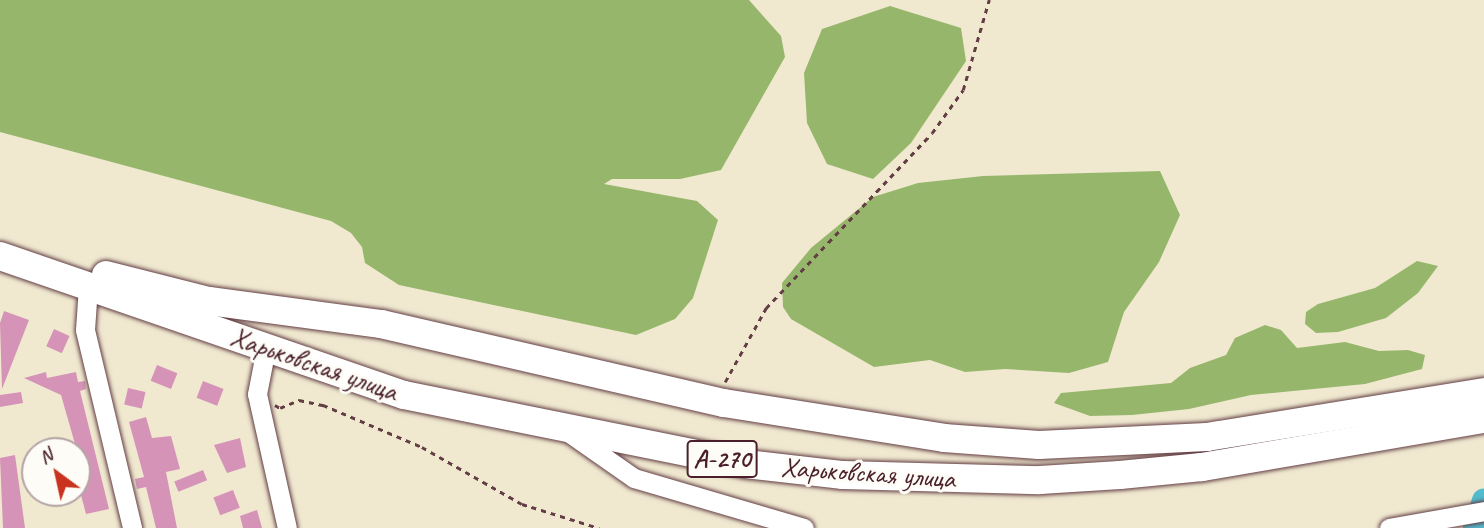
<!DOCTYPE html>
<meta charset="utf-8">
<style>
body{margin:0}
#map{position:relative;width:1484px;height:528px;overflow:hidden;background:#f0e9d0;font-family:Caveat,sans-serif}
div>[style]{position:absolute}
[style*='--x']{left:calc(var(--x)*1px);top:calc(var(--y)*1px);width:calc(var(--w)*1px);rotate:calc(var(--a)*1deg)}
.forest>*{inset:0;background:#96b76b}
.river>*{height:24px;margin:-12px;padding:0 12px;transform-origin:12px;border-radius:12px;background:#52bcce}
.building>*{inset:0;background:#d594b7;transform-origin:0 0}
.path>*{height:2.5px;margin-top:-1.25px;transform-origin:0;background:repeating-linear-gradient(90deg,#633d44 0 5px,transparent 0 10px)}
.roads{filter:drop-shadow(0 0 2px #633d44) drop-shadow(0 0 2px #633d44)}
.minor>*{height:19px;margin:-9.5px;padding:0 9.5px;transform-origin:9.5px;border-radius:9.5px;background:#fff}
.highway>*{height:28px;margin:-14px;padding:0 14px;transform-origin:14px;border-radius:14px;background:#fff}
span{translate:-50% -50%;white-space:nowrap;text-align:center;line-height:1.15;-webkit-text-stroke:6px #fdfcf7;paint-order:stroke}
.shield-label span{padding:2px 5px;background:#fdfcf7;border:2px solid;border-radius:5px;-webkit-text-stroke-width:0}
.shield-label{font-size:26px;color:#4a1f2b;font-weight:700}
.street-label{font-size:28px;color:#4a1f2b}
.north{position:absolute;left:21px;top:437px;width:70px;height:70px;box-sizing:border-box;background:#fdfcf7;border:2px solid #b5a4a5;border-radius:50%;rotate:327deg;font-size:19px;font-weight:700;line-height:28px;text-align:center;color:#4a1f2b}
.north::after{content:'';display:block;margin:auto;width:24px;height:32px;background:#c8321e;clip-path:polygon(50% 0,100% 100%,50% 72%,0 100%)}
</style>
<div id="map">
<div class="forest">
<div style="clip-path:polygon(0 0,749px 0,781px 36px,785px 57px,721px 170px,680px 179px,612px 179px,604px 184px,697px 201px,718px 220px,693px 298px,675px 319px,636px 335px,399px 285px,365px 263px,362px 247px,351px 233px,331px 221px,0 132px)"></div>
<div style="clip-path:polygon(890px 6px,961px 28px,966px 61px,911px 143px,873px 179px,827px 164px,807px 123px,804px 73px,822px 29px)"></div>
<div style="clip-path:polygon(1160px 171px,1180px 215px,1159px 262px,1124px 312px,1108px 362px,1069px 373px,1005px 369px,965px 372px,930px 360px,874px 367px,791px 319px,783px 307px,782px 283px,811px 248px,873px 197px,918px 183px,983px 176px)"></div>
<div style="clip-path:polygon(1417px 261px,1438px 266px,1418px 293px,1386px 318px,1338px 332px,1316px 333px,1305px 324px,1306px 312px,1318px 304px,1375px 288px)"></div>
<div style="clip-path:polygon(1265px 325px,1281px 330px,1297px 348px,1345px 342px,1379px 351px,1408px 350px,1425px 355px,1422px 369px,1365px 384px,1251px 395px,1189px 409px,1132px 415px,1090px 416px,1054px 403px,1061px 393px,1171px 383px,1190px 368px,1226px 355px,1235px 338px)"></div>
</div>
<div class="river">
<div style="--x:1475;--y:528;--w:29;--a:-72"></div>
</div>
<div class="building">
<div style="clip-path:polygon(4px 311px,29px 320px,2px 389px,0 323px)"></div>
<div style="left:54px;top:329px;width:17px;height:19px;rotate:24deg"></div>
<div style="left:157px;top:365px;width:22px;height:17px;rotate:22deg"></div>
<div style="clip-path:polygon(46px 372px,47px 378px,76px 372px,78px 382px,85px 381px,86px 389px,80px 391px,109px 509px,86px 514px,77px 480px,82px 476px,77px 451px,61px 395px,24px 378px)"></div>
<div style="left:203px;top:381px;width:22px;height:18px;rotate:21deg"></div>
<div style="left:128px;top:388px;width:18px;height:17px;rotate:13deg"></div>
<div style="clip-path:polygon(21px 392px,23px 403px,0 407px,0 395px)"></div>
<div style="clip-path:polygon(146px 417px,152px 438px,171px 436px,180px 469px,166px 472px,177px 528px,156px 528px,146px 487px,137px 489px,135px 479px,144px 477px,129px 422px)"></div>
<div style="clip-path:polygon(240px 438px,246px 467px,227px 473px,214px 445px)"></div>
<div style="clip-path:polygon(15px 455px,25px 528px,3px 528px,0 458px)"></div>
<div style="left:203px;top:470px;width:11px;height:31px;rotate:68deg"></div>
<div style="left:233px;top:490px;width:19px;height:21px;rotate:69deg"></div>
<div style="clip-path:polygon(257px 510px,262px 528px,243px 528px,240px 516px)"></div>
</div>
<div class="path">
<div style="--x:725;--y:382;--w:85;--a:-61"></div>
<div style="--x:766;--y:308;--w:241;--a:-46.5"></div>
<div style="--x:932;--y:133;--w:53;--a:-54.2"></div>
<div style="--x:963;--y:90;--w:94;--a:-73.9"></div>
<div style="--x:275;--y:405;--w:6;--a:31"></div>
<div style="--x:280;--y:408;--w:21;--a:-23"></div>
<div style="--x:299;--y:400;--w:25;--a:12"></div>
<div style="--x:323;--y:405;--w:108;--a:23"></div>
<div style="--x:422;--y:447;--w:115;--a:29.7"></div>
<div style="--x:522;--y:504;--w:81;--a:17.3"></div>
</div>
<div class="roads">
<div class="minor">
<div style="--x:88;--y:286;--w:44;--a:93.9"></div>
<div style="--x:85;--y:330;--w:204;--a:76.6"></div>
<div style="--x:266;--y:348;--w:47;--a:101.1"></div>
<div style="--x:257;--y:394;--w:137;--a:77.4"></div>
<div style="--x:568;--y:432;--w:80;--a:34.9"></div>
<div style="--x:634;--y:478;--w:177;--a:16.4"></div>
<div style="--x:1389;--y:528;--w:97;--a:-10.1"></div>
</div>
<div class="highway">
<div style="--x:0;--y:256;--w:427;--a:19"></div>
<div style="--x:404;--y:395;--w:349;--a:11.4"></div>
<div style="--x:746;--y:464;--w:98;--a:6.5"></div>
<div style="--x:843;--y:475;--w:197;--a:1.5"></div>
<div style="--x:1040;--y:480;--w:80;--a:-3.6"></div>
<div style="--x:1120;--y:475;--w:82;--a:-5.6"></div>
<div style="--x:1202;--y:467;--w:286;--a:-9.7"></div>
<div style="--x:106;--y:275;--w:106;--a:14.2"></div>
<div style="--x:209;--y:301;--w:174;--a:7.6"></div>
<div style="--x:381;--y:324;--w:352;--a:13"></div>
<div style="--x:724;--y:403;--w:223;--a:9"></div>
<div style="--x:944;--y:438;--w:95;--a:4.2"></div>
<div style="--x:1039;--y:445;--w:168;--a:-2.7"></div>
<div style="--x:1207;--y:437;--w:281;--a:-9.2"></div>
</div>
</div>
<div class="shield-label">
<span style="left:722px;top:459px">А-270</span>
</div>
<div class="street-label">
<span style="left:314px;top:364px;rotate:19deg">Харьковская улица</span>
<span style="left:868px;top:473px;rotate:4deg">Харьковская улица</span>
</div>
<div class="north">N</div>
</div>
